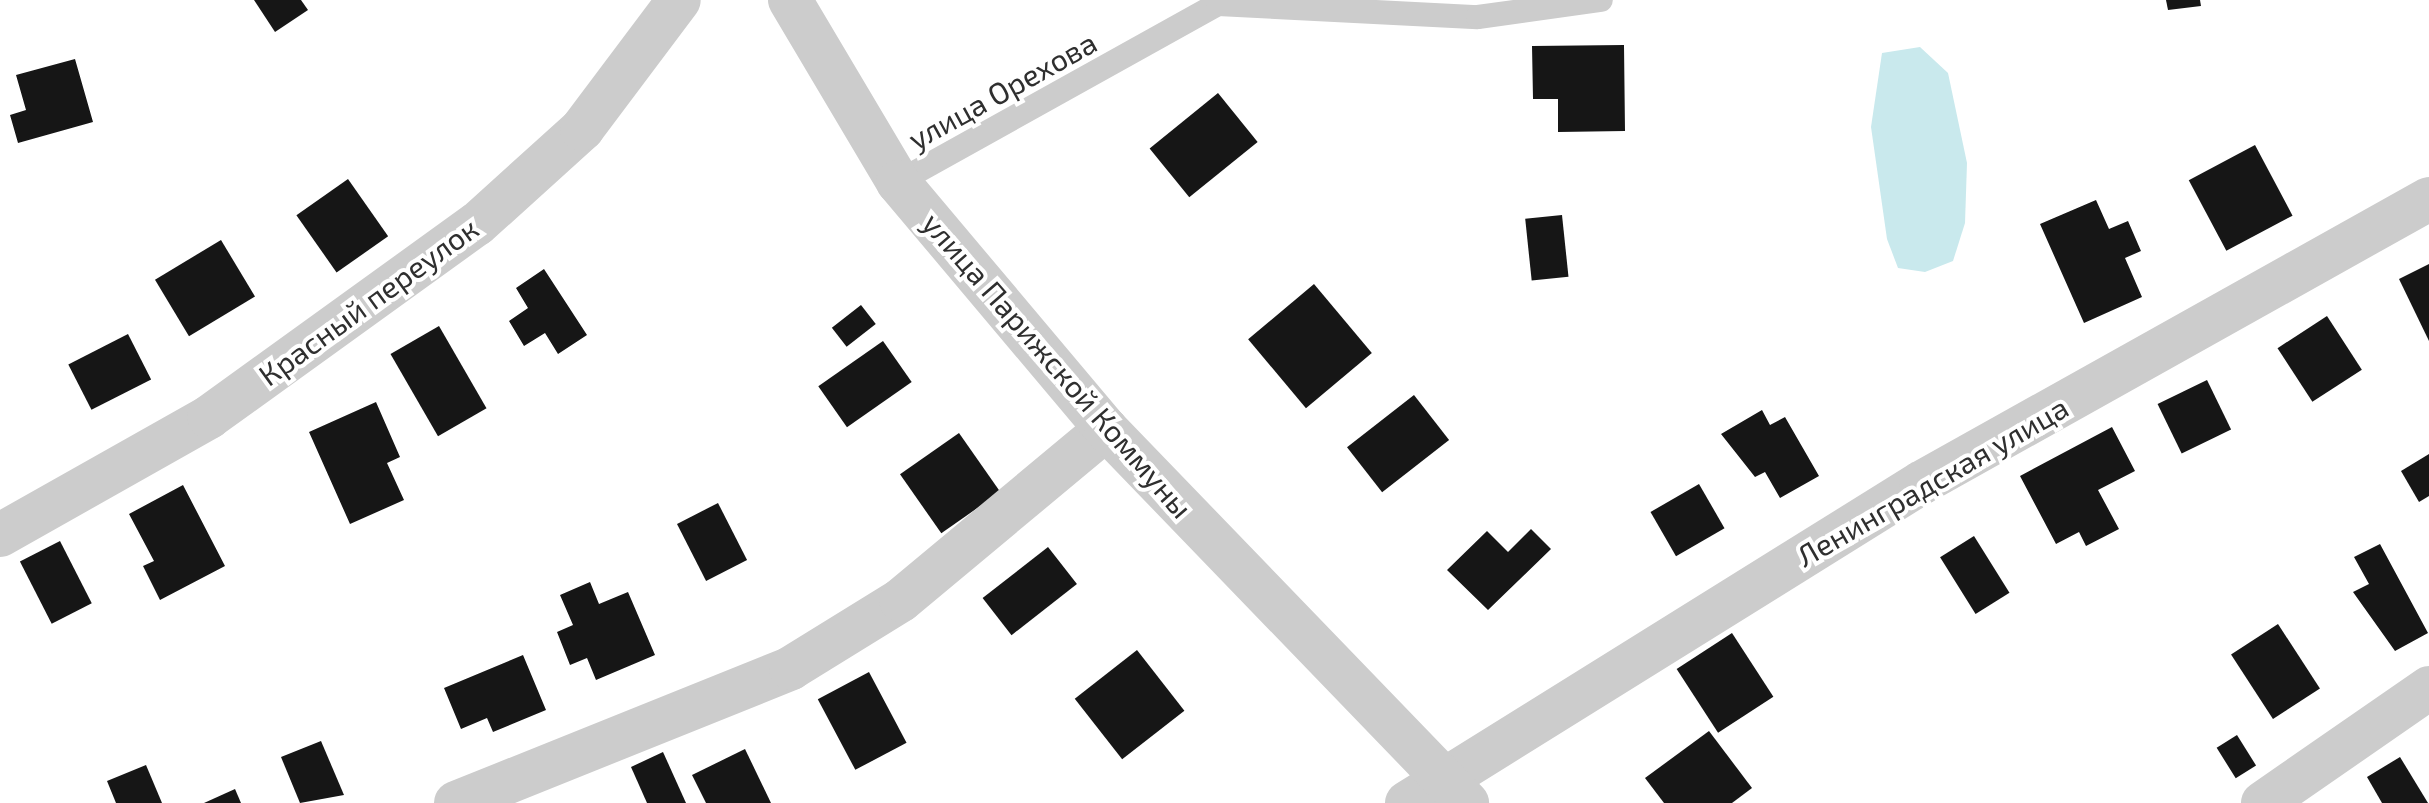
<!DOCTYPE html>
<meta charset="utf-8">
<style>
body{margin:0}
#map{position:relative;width:2429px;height:803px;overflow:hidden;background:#fff;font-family:"Exo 2",sans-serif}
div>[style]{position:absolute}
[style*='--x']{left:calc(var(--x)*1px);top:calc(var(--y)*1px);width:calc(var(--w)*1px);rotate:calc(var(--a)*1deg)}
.water>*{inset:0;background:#c9e9ed}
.building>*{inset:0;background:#161616;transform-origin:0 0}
.service>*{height:24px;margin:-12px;padding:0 12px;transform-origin:12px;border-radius:12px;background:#ccc}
.minor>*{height:44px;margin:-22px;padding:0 22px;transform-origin:22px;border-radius:22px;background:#ccc}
.tertiary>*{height:44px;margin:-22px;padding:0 22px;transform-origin:22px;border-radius:22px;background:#ccc}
span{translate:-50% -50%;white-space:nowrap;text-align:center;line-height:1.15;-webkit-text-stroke:8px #fff;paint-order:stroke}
.street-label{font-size:30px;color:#2f2f2f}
</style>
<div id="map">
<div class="water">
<div style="clip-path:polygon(1920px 47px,1948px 73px,1967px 163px,1965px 223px,1953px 261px,1925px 272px,1898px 268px,1887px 239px,1871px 127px,1882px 53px)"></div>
</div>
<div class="building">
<div style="clip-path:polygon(254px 0,301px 0,308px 10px,275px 32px)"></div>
<div style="clip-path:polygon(2166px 0,2200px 0,2201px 6px,2168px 10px)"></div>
<div style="clip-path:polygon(1624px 45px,1625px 131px,1558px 132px,1558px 99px,1533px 99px,1532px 46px)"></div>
<div style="clip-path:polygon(75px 59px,93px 122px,18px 143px,10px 115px,26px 110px,16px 75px)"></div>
<div style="left:1218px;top:93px;width:63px;height:88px;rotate:51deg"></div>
<div style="left:2255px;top:145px;width:80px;height:75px;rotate:62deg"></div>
<div style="left:348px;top:179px;width:70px;height:63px;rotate:55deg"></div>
<div style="clip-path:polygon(2096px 200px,2109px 229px,2128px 221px,2141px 251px,2125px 258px,2142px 297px,2084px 323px,2040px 224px)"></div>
<div style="left:1562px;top:215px;width:62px;height:37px;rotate:84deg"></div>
<div style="left:221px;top:240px;width:66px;height:77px;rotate:59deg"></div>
<div style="clip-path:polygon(2429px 264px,2429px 341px,2399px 279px)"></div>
<div style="clip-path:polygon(544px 269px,587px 335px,558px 354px,545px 333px,524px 346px,509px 321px,528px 308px,516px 288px)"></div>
<div style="left:1314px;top:284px;width:90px;height:86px;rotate:50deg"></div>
<div style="left:861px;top:305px;width:24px;height:37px;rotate:52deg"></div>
<div style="left:2327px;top:316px;width:64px;height:59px;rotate:57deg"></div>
<div style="left:439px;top:326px;width:95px;height:56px;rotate:60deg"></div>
<div style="left:128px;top:334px;width:51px;height:67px;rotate:63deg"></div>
<div style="left:883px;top:341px;width:50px;height:79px;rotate:55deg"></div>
<div style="left:2207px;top:380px;width:55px;height:55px;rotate:64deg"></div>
<div style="left:1414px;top:395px;width:57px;height:85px;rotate:52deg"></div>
<div style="clip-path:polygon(376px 402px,400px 457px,387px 463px,404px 500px,350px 524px,309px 432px)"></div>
<div style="clip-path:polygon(1762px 410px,1770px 425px,1785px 417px,1819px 476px,1780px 498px,1765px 472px,1755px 477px,1721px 434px)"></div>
<div style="clip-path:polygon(2112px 427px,2135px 471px,2098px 490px,2119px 529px,2086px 546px,2079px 532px,2056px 544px,2020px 476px)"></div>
<div style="left:959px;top:433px;width:72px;height:72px;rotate:55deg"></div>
<div style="clip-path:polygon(2429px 454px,2429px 496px,2419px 502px,2401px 471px)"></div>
<div style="left:1699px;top:484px;width:51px;height:56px;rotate:60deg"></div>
<div style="clip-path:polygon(183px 485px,225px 566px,160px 600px,143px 566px,154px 561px,129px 514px)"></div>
<div style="left:718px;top:503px;width:64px;height:46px;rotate:63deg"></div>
<div style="clip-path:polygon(1531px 529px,1551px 549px,1488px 610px,1447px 570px,1487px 531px,1508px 552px)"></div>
<div style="left:1974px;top:536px;width:67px;height:40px;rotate:58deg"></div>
<div style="left:60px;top:541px;width:70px;height:45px;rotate:63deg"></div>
<div style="clip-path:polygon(2380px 544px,2428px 633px,2395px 651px,2353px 592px,2369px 584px,2354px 557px)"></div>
<div style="left:1048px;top:547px;width:47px;height:83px;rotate:52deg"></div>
<div style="clip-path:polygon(590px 582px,599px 604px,628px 592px,655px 655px,596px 680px,587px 658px,570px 665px,557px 632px,573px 625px,560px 595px)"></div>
<div style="left:2278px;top:624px;width:77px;height:56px;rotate:57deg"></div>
<div style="left:1732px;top:633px;width:76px;height:66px;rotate:57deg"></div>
<div style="left:1137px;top:650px;width:77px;height:79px;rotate:52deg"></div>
<div style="clip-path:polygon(523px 655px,546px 710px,493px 732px,487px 718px,461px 729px,444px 688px)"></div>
<div style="left:869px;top:672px;width:80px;height:58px;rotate:62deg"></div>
<div style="clip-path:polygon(1709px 731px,1752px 788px,1732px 803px,1664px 803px,1645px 778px)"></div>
<div style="left:2237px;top:735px;width:36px;height:24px;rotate:58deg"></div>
<div style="clip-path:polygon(321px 741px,344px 795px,300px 803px,281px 757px)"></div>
<div style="clip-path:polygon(745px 749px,771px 803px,706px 803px,692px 775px)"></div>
<div style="clip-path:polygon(663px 752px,686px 803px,647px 803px,631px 767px)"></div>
<div style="clip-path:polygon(2400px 757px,2428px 803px,2382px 803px,2367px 777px)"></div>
<div style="clip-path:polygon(146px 765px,162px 803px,116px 803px,107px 781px)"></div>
<div style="clip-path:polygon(235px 789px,241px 803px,204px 803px)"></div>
</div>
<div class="service">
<div style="--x:898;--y:182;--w:366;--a:-29.1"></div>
<div style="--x:1218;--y:4;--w:260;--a:2.9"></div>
<div style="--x:1478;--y:17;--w:124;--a:-7.9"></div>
</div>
<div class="minor">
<div style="--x:456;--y:803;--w:361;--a:-21.9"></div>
<div style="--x:791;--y:668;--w:129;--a:-31.7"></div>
<div style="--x:901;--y:600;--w:267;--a:-39.8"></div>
<div style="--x:1407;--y:803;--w:605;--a:-31.91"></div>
<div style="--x:1921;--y:483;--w:582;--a:-29.21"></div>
<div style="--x:2263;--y:803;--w:202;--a:-34.7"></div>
</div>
<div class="tertiary">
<div style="--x:790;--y:0;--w:212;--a:59.3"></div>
<div style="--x:898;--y:182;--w:323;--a:49.9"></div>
<div style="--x:1106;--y:429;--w:520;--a:46.01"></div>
<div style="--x:0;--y:535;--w:240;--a:-29.4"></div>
<div style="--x:209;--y:417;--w:330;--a:-35.8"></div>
<div style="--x:477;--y:224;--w:142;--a:-42.1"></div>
<div style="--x:582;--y:129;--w:161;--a:-53.1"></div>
</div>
<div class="street-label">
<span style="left:1002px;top:90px;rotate:-29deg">улица Орехова</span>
<span style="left:368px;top:301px;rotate:-36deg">Красный переулок</span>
<span style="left:1058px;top:365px;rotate:49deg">улица Парижской Коммуны</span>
<span style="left:1932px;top:481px;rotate:-30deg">Ленинградская улица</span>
</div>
</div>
